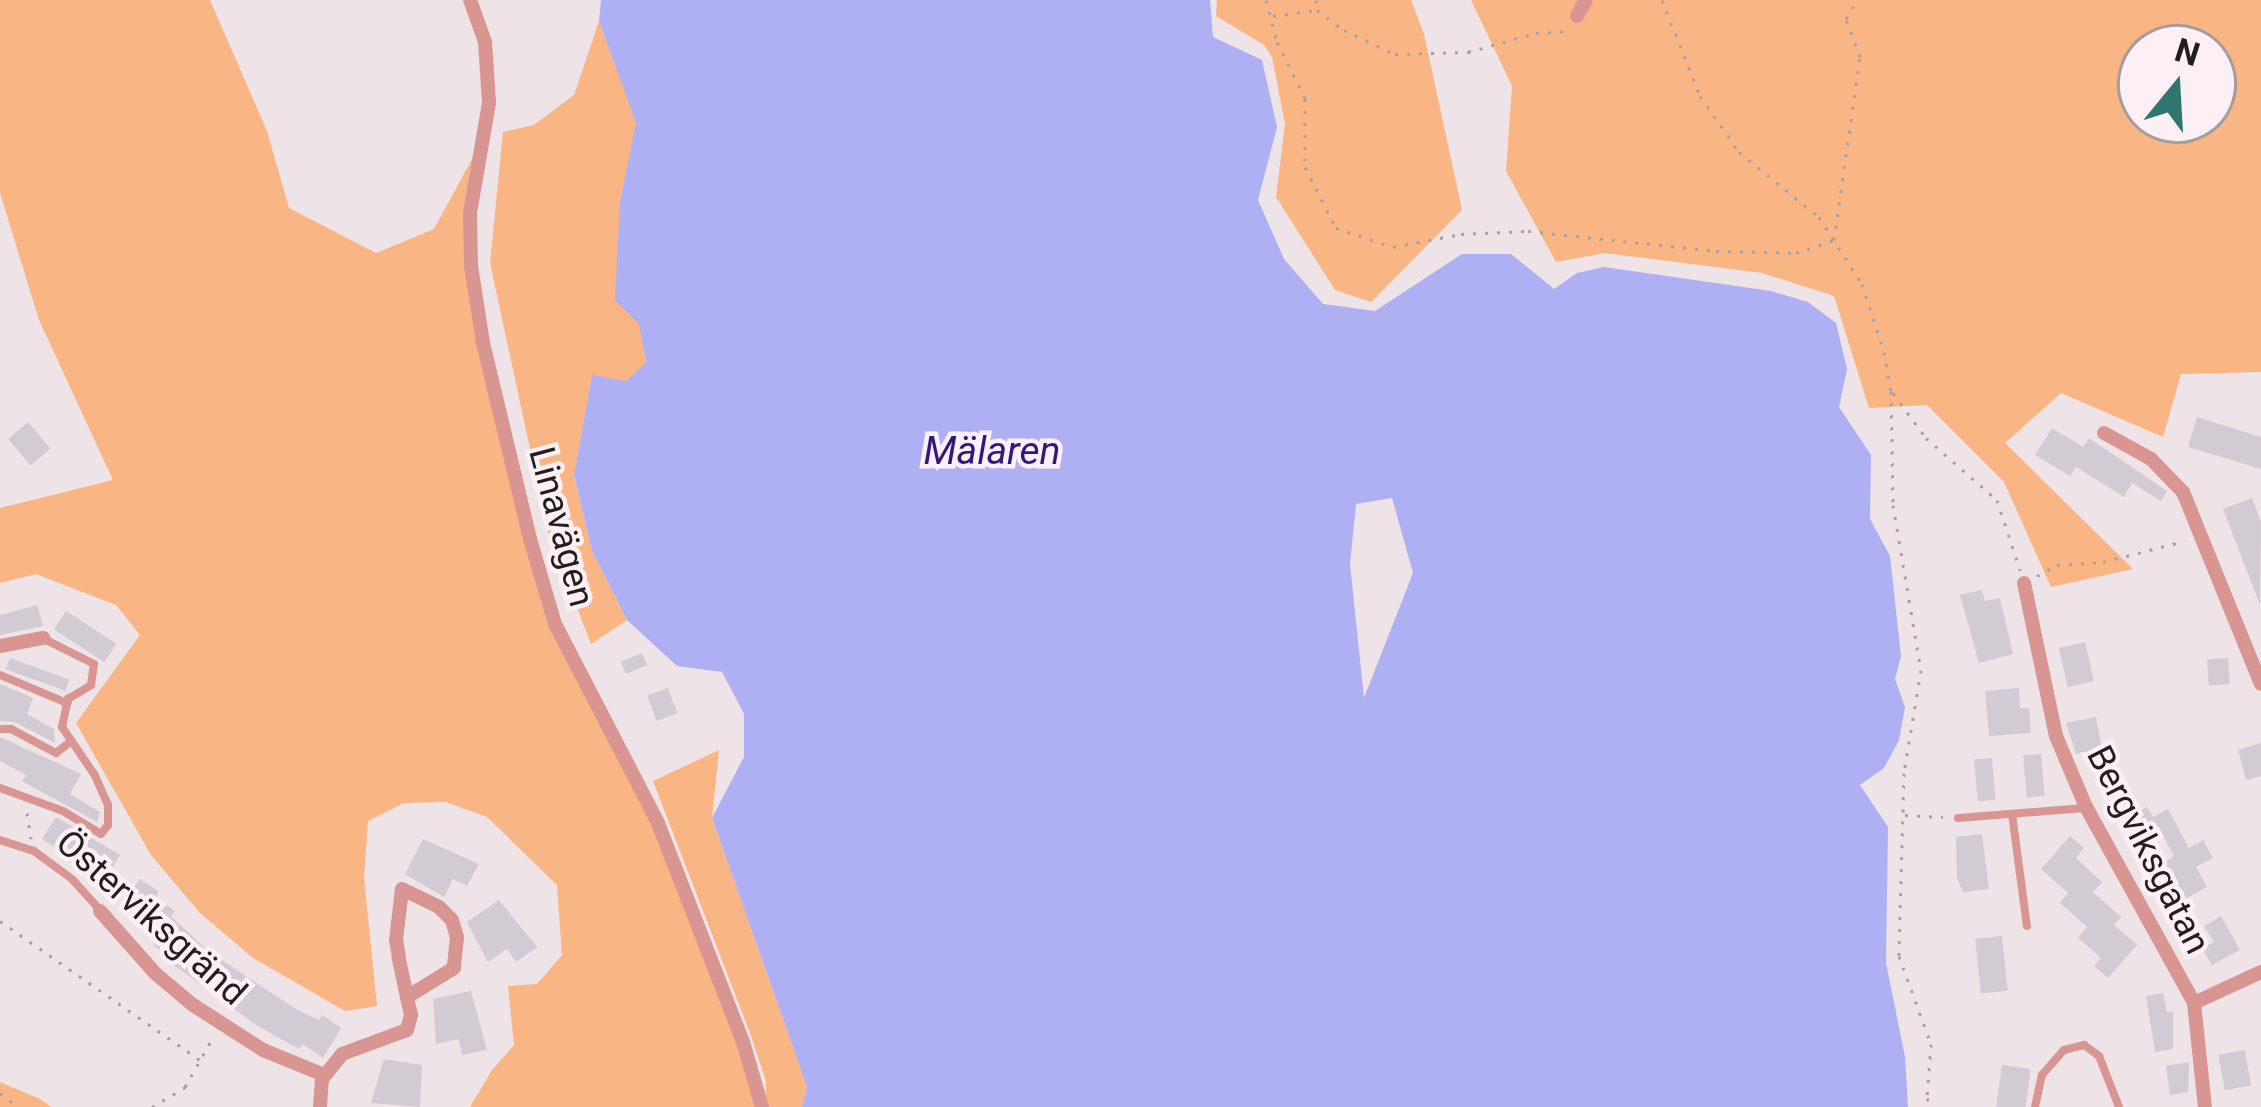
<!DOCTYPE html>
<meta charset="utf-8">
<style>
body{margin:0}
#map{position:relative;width:2261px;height:1107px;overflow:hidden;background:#eee3e7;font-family:Roboto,sans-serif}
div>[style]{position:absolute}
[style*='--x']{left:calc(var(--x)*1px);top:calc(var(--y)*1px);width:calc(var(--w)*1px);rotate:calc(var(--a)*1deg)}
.green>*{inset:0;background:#fab584}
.water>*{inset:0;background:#afaff4}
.building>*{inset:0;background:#d2cbd4;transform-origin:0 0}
.path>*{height:3px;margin-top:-1.5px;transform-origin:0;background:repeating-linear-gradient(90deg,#a9a0a3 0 3px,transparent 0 12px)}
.service>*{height:8px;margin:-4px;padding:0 4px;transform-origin:4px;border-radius:4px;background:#d99591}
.minor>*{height:14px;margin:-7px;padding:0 7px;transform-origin:7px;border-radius:7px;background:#d99591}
span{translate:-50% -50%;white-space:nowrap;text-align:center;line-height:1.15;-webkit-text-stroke:9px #fcf0f5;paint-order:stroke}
.street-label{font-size:36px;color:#221e1f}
.water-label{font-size:39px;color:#30197c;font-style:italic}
.north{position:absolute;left:2117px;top:24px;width:120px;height:120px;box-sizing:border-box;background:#fcf0f5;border:3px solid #a59c9f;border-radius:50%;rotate:18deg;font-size:33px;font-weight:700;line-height:48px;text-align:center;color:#221e1f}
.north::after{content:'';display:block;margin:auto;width:42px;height:54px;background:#2f766f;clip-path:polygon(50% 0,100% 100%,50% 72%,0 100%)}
</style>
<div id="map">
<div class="green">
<div style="clip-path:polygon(0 0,210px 0,267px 131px,289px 208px,376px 253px,434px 229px,478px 148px,471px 266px,555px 624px,658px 823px,762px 1107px,470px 1107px,492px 1070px,514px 1045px,508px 986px,537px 984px,562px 955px,557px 885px,487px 817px,446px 802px,404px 803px,368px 821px,364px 878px,377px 1006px,345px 1011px,253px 958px,200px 913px,151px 855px,76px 723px,140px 635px,116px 605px,36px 574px,0 583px,0 508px,113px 480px,39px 320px,0 193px)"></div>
<div style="clip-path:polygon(1217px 0,1411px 0,1424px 34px,1462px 210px,1371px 302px,1335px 290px,1276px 197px,1285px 124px,1272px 57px,1264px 45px,1216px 16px)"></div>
<div style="clip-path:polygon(evenodd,1471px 0,2261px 0,2261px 372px,2181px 374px,2163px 437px,2061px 393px,2005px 443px,2133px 569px,2051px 587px,2004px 482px,1927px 405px,1869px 408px,1834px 296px,1762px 273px,1605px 253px,1556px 262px,1506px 171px,1512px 86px,1471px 0,2141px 48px,2213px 48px,2213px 120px,2141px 120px,2141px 48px)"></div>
<div style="clip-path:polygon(599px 21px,637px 123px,620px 201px,646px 363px,626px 381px,592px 376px,574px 476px,592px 551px,627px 620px,591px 644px,548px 532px,490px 263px,503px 132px,534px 125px,574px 95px)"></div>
<div style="clip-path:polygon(719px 750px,712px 818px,807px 1087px,802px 1107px,766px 1107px,766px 1081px,750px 1033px,653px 781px)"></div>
<div style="clip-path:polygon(0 1082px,40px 1099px,51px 1107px,0 1107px)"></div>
</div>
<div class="water">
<div style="clip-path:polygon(evenodd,601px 0,1210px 0,1213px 37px,1262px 60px,1277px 127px,1258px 200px,1284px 259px,1323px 304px,1375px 311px,1462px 254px,1511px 254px,1554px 289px,1577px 273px,1604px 267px,1771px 291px,1808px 302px,1836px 323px,1847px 369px,1839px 407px,1871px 455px,1870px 519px,1890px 556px,1901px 656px,1895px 679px,1905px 707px,1899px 740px,1884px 768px,1860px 785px,1888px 827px,1886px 963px,1905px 1057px,1908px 1107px,802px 1107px,807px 1087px,712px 818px,744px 757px,744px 714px,722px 672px,677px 666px,627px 620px,592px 551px,574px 475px,592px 375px,626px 381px,646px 362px,639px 324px,615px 300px,620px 201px,636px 123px,599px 21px,601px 0,1392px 498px,1413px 573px,1364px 698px,1350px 564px,1356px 504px,1392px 498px)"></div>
</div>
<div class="building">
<div style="clip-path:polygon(2197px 417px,2261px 437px,2261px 469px,2188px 447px)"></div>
<div style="left:28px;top:422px;width:35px;height:26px;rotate:50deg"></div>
<div style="clip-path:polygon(2052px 428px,2083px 447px,2089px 438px,2167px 491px,2161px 501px,2132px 483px,2124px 497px,2076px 467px,2070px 476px,2035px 455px)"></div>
<div style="clip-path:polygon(2252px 498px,2261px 522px,2260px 605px,2223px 509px)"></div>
<div style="clip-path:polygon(1982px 590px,1985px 601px,2000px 598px,2013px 654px,1979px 663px,1960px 595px)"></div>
<div style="clip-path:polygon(37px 605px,43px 626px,0 635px,0 615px)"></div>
<div style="left:66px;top:611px;width:60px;height:22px;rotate:33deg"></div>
<div style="left:2085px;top:642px;width:40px;height:27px;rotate:77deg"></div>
<div style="left:642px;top:653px;width:13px;height:23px;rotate:67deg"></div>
<div style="left:10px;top:658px;width:63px;height:12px;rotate:20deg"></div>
<div style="left:2228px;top:658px;width:26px;height:21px;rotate:86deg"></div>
<div style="clip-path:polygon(0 684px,33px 698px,27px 714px,54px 729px,55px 743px,15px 722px,0 721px)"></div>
<div style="left:668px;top:688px;width:27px;height:22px;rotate:70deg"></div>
<div style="clip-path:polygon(2019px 688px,2020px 708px,2029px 708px,2031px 733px,1989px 736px,1985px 691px)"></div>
<div style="clip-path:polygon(2096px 717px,2102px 749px,2076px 754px,2066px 723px)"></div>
<div style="clip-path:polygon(0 737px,81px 774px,70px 794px,100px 812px,97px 822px,22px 781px,26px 775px,0 761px)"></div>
<div style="clip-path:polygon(2261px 743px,2261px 776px,2246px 780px,2238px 750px)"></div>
<div style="left:2041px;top:754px;width:42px;height:18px;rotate:85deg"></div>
<div style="left:1992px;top:758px;width:42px;height:18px;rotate:85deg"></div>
<div style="clip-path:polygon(2147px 807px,2153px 817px,2168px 809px,2189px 848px,2203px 840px,2213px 858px,2196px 867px,2207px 887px,2185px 899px,2165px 862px,2174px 856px,2161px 832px,2142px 843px,2137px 832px,2130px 835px,2122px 821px)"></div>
<div style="clip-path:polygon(56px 817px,120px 855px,106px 878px,61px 858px,65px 853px,42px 839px)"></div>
<div style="clip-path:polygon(1982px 834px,1989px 889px,1963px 892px,1957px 878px,1956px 837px)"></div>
<div style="clip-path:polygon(2070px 836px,2084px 848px,2076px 858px,2102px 882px,2093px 892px,2121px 917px,2114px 925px,2137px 945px,2108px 978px,2094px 966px,2101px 958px,2078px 938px,2087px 927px,2060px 903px,2068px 893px,2041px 869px)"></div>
<div style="clip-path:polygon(423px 839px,479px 864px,467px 886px,453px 879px,444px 897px,405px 874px)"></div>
<div style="clip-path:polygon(140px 879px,159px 892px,155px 897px,175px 911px,171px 916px,207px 950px,296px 1009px,319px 1020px,322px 1015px,341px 1028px,323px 1058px,303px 1044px,299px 1049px,256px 1025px,171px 963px,173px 959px,153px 945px,157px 940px,137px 926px,141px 920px,121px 906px)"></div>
<div style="clip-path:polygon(499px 900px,537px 947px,516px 962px,507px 949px,488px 962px,467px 922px)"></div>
<div style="clip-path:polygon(2221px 916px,2240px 950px,2212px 965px,2202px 948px,2214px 942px,2204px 926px)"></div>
<div style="left:2002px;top:936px;width:55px;height:27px;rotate:84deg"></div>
<div style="clip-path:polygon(471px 991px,487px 1050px,462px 1055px,459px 1039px,436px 1044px,433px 999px)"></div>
<div style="clip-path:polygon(2163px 993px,2167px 1012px,2173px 1011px,2173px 1049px,2155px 1052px,2146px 996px)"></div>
<div style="left:2245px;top:1050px;width:36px;height:27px;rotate:80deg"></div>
<div style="clip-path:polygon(384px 1059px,422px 1065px,420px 1107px,371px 1103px)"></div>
<div style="clip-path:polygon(2189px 1062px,2188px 1092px,2170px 1095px,2166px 1066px)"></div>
<div style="left:2002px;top:1065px;width:29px;height:42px;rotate:8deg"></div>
</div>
<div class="path">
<div style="--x:1266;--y:0;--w:43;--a:75.3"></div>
<div style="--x:1277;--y:42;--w:63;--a:63.4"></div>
<div style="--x:1305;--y:98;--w:69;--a:90"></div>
<div style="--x:1305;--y:167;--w:68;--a:63.1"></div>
<div style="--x:1336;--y:228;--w:60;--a:18.4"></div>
<div style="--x:1393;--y:247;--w:69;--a:-10.8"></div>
<div style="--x:1461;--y:234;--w:67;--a:-2.6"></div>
<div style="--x:1528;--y:231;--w:189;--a:6.1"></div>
<div style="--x:1716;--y:251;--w:80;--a:1.4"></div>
<div style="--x:1796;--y:253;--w:40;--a:-18.9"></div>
<div style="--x:1834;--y:240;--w:185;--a:-81.9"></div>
<div style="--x:1860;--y:57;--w:40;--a:-110.2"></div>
<div style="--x:1846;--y:19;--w:22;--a:-60"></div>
<div style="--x:1316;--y:0;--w:10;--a:84"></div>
<div style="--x:1317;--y:10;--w:34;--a:37"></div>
<div style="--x:1344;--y:30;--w:56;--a:25.2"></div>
<div style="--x:1395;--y:54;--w:73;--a:-1.6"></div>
<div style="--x:1468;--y:52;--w:71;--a:-15.6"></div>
<div style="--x:1536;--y:33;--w:36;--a:-3"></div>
<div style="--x:1662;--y:0;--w:103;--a:68.4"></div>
<div style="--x:1700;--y:96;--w:68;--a:55.1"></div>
<div style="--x:1739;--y:152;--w:103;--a:39.1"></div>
<div style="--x:1819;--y:217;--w:80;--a:57.3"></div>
<div style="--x:1862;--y:284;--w:71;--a:72.1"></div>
<div style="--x:1884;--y:352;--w:40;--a:80"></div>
<div style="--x:1891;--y:391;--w:114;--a:89"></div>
<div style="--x:1893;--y:505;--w:167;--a:80.4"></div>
<div style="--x:1921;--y:670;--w:104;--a:99.4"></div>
<div style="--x:1904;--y:773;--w:183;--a:91.6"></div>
<div style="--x:1899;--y:956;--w:94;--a:70"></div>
<div style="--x:1931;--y:1044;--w:54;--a:94.2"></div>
<div style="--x:1927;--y:1098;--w:11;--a:56"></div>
<div style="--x:1273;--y:16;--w:44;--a:-7.8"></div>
<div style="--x:1893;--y:393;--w:56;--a:53.7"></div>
<div style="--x:1926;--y:438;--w:94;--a:41.1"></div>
<div style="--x:1997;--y:500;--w:74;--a:71.8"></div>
<div style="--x:2037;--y:576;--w:23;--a:-29"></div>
<div style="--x:2057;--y:565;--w:46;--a:-3.7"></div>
<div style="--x:2103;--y:562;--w:84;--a:-14.5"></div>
<div style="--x:27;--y:813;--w:26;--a:81"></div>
<div style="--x:1905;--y:815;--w:38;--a:3"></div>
<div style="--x:0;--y:921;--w:247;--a:34.8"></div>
<div style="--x:0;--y:1093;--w:23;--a:38"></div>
<div style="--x:152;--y:1107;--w:39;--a:-31"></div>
<div style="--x:185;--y:1087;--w:55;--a:-60.6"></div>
</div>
<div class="service">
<div style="--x:0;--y:675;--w:73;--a:22.7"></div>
<div style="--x:0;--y:729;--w:11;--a:0"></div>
<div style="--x:11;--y:729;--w:51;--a:28.1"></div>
<div style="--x:56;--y:753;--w:18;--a:-38"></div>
<div style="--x:0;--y:788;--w:67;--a:20.1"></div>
<div style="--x:63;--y:811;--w:44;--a:31.2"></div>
<div style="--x:101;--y:834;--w:11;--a:-52"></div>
<div style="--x:108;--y:825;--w:20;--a:-90"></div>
<div style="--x:108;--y:805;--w:34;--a:-114"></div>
<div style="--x:94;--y:774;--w:57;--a:-124.2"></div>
<div style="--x:62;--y:727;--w:29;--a:-78"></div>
<div style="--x:68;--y:699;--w:27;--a:-31"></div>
<div style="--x:91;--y:685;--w:21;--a:-82"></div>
<div style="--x:94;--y:664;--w:56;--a:-153.4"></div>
<div style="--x:2012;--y:814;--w:113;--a:82.4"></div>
<div style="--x:1958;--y:818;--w:127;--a:-4.5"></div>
<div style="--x:0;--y:840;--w:36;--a:18"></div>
<div style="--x:34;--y:851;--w:47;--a:36.4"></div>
<div style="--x:72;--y:879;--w:42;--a:47.9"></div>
<div style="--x:2035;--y:1107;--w:33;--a:-78"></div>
<div style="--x:2042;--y:1075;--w:33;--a:-49"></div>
<div style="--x:2064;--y:1050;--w:21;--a:-14"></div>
<div style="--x:2084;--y:1045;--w:19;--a:36"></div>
<div style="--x:2099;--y:1056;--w:55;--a:68.6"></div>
</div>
<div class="minor">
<div style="--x:470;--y:0;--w:45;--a:70.3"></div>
<div style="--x:485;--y:42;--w:61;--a:86.2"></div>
<div style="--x:489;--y:103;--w:112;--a:99.8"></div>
<div style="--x:470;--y:213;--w:53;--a:88.9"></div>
<div style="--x:471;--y:266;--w:78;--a:81.1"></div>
<div style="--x:483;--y:343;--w:202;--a:76.5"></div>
<div style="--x:530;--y:539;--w:89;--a:73.6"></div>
<div style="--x:555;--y:624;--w:224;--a:62.6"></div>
<div style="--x:658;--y:823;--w:235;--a:68.8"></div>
<div style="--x:743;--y:1042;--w:68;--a:73.7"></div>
<div style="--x:1577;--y:16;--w:18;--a:-61"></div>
<div style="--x:2104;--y:433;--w:54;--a:29"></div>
<div style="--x:2151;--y:459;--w:46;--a:45.9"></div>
<div style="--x:2183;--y:492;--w:207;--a:67.9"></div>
<div style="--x:2024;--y:583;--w:156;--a:78.2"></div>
<div style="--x:2056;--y:736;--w:77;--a:67.1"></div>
<div style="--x:2086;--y:807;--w:224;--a:61.1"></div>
<div style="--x:2194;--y:1003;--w:105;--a:84"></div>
<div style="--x:0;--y:646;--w:44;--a:-10.5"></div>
<div style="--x:100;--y:911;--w:84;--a:48.4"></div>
<div style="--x:156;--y:974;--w:48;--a:40"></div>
<div style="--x:193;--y:1005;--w:83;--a:32.7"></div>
<div style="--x:263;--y:1050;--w:66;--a:22.3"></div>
<div style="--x:2194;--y:1003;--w:74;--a:-24.8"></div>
<div style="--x:320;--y:1107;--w:28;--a:-86"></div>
<div style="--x:322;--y:1079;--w:32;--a:-51"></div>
<div style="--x:342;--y:1054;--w:69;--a:-20.3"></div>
<div style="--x:407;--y:1030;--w:16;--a:-75"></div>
<div style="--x:411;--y:1015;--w:18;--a:-103"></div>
<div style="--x:407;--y:997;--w:40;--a:-102"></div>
<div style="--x:399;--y:958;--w:18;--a:-99"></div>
<div style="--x:396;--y:940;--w:51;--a:-83.3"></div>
<div style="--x:402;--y:889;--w:41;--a:25.9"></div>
<div style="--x:439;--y:907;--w:18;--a:45"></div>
<div style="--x:452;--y:920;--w:18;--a:74"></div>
<div style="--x:457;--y:937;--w:31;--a:96"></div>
<div style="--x:454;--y:968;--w:55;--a:148.3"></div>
</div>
<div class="street-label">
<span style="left:561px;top:527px;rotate:75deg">Linavägen</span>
<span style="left:2148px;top:850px;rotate:63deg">Bergviksgatan</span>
<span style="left:151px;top:918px;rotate:42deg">Österviksgränd</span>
</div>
<div class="water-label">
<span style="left:992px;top:451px">Mälaren</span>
</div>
<div class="north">N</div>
</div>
